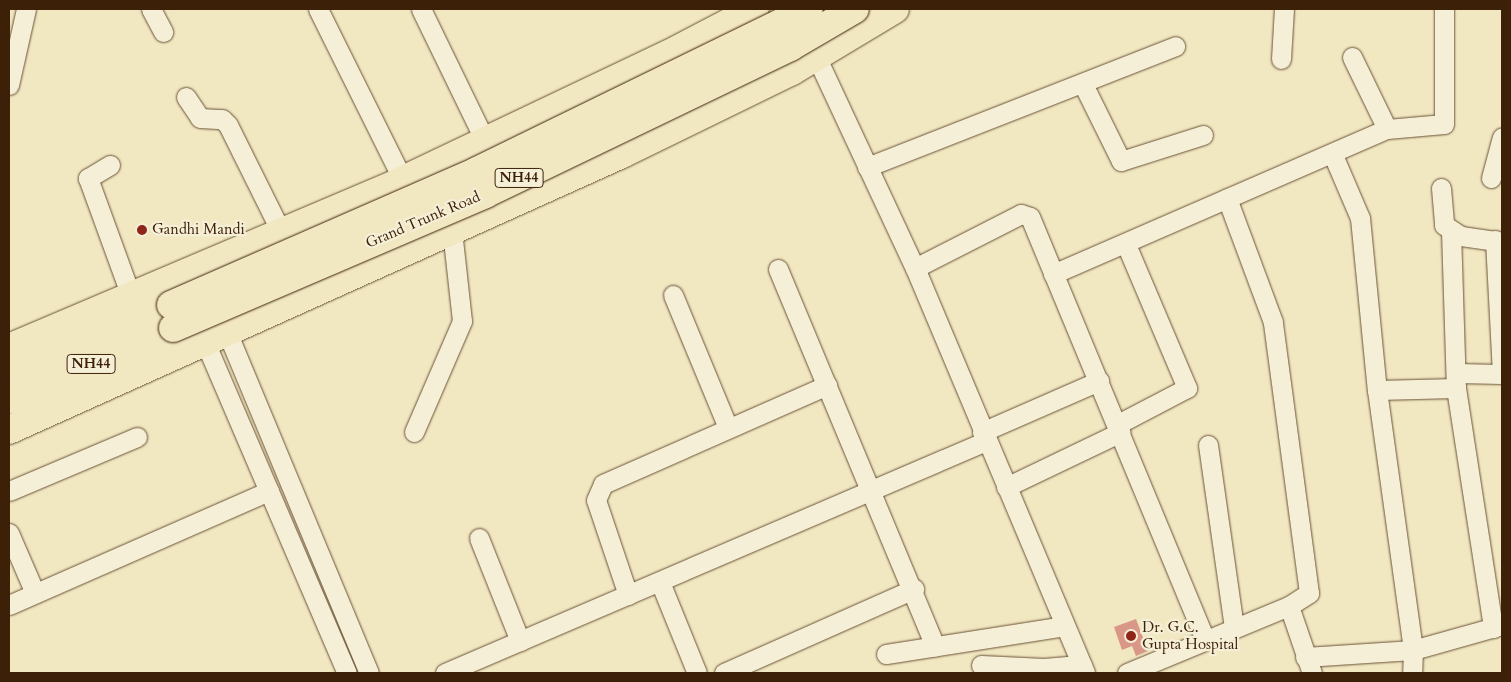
<!DOCTYPE html>
<style>
body{margin:0}
#map{position:relative;width:1511px;height:682px;overflow:hidden;background:#f1e7c1;font-family:Cardo,serif}
div>[style]{position:absolute}
[style*='--x']{left:calc(var(--x)*1px);top:calc(var(--y)*1px);width:calc(var(--w)*1px);rotate:calc(var(--a)*1deg)}
.building>*{inset:0;background:#d89787}
.roads{filter:drop-shadow(0 0 1px #6a5236) drop-shadow(0 0 1px #6a5236)}
.minor>*{height:19px;margin:-9.5px;padding:0 9.5px;transform-origin:9.5px;border-radius:9.5px;background:#f6efd7}
.highway>*{height:28px;margin:-14px;padding:0 14px;transform-origin:14px;border-radius:14px;background:#f1e7c1}
.bridges{filter:drop-shadow(0 0 1px #3d2008) drop-shadow(0 0 1px #3d2008)}
.highway-bridge>*{height:28px;margin:-14px;padding:0 14px;transform-origin:14px;border-radius:14px;background:#f1e7c1}
.dots>*{width:14px;height:14px;translate:-50% -50%;box-sizing:border-box;border:2px solid #f6efd7;border-radius:50%}
span{translate:-50% -50%;white-space:nowrap;text-align:center;line-height:1.15;-webkit-text-stroke:4.5px #f6efd7;paint-order:stroke}
.shield-label span{padding:1px 4px;background:#f6efd7;border:1px solid;border-radius:4px;-webkit-text-stroke-width:0}
.shield-label{font-size:14px;color:#3d2008;font-weight:700}
.street-label{font-size:15px;color:#3d2008}
.poi-label{font-size:15px;color:#3d2008}
.left{translate:0 -50%;text-align:left}
.frame{position:absolute;inset:0;border:10px solid #3d2008;pointer-events:none}
</style>
<div id="map">
<div class="building">
<div style="clip-path:polygon(1136px 619px,1148px 651px,1136px 656px,1132px 646px,1122px 650px,1114px 627px)"></div>
</div>
<div class="roads">
<div class="minor">
<div style="--x:151;--y:9;--w:26;--a:62"></div>
<div style="--x:318;--y:9;--w:191;--a:63.6"></div>
<div style="--x:421;--y:9;--w:147;--a:64.1"></div>
<div style="--x:816;--y:56;--w:234;--a:65"></div>
<div style="--x:915;--y:268;--w:439;--a:67.2"></div>
<div style="--x:1352;--y:57;--w:80;--a:64.1"></div>
<div style="--x:1281;--y:59;--w:50;--a:-86.6"></div>
<div style="--x:1083;--y:84;--w:86;--a:63.7"></div>
<div style="--x:1121;--y:161;--w:86;--a:-17.6"></div>
<div style="--x:9;--y:85;--w:78;--a:-77.4"></div>
<div style="--x:186;--y:97;--w:25;--a:56"></div>
<div style="--x:200;--y:118;--w:22;--a:3"></div>
<div style="--x:222;--y:119;--w:8;--a:45"></div>
<div style="--x:228;--y:125;--w:119;--a:63.6"></div>
<div style="--x:1333;--y:155;--w:69;--a:66.8"></div>
<div style="--x:1360;--y:218;--w:173;--a:84.4"></div>
<div style="--x:1377;--y:390;--w:262;--a:82.1"></div>
<div style="--x:1413;--y:650;--w:23;--a:92"></div>
<div style="--x:110;--y:165;--w:26;--a:149"></div>
<div style="--x:88;--y:178;--w:126;--a:70"></div>
<div style="--x:867;--y:167;--w:331;--a:-21.4"></div>
<div style="--x:1491;--y:178;--w:42;--a:-75"></div>
<div style="--x:1441;--y:188;--w:37;--a:85"></div>
<div style="--x:1444;--y:225;--w:20;--a:33"></div>
<div style="--x:1461;--y:236;--w:41;--a:8.3"></div>
<div style="--x:1451;--y:231;--w:157;--a:88.2"></div>
<div style="--x:1456;--y:388;--w:243;--a:81.2"></div>
<div style="--x:1495;--y:240;--w:134;--a:87"></div>
<div style="--x:915;--y:268;--w:119;--a:-27"></div>
<div style="--x:1021;--y:214;--w:9;--a:18"></div>
<div style="--x:1030;--y:217;--w:456;--a:67.5"></div>
<div style="--x:778;--y:269;--w:409;--a:67.4"></div>
<div style="--x:1053;--y:274;--w:364;--a:-23.5"></div>
<div style="--x:1387;--y:129;--w:57;--a:-5"></div>
<div style="--x:1444;--y:124;--w:115;--a:-90"></div>
<div style="--x:673;--y:295;--w:144;--a:67.5"></div>
<div style="--x:227;--y:332;--w:369;--a:67.4"></div>
<div style="--x:205;--y:342;--w:360;--a:66.8"></div>
<div style="--x:1456;--y:373;--w:46;--a:1.2"></div>
<div style="--x:1377;--y:390;--w:79;--a:-1.5"></div>
<div style="--x:1118;--y:424;--w:78;--a:-27.6"></div>
<div style="--x:1187;--y:388;--w:156;--a:-113"></div>
<div style="--x:414;--y:432;--w:121;--a:-66.6"></div>
<div style="--x:462;--y:321;--w:91;--a:-96.3"></div>
<div style="--x:982;--y:432;--w:128;--a:-23.6"></div>
<div style="--x:1208;--y:445;--w:184;--a:81.9"></div>
<div style="--x:1006;--y:487;--w:127;--a:-25.6"></div>
<div style="--x:9;--y:491;--w:139;--a:-22.9"></div>
<div style="--x:9;--y:533;--w:65;--a:66.6"></div>
<div style="--x:479;--y:538;--w:111;--a:68.3"></div>
<div style="--x:660;--y:582;--w:98;--a:67.9"></div>
<div style="--x:628;--y:595;--w:100;--a:-108.6"></div>
<div style="--x:596;--y:500;--w:17;--a:-66"></div>
<div style="--x:603;--y:484;--w:245;--a:-23.8"></div>
<div style="--x:9;--y:605;--w:284;--a:-23.7"></div>
<div style="--x:1289;--y:606;--w:71;--a:71.1"></div>
<div style="--x:886;--y:654;--w:181;--a:-8.9"></div>
<div style="--x:1305;--y:657;--w:108;--a:-3.7"></div>
<div style="--x:1413;--y:650;--w:92;--a:-15.7"></div>
<div style="--x:981;--y:665;--w:63;--a:2.7"></div>
<div style="--x:1044;--y:668;--w:38;--a:-5"></div>
<div style="--x:445;--y:673;--w:589;--a:-23.21"></div>
<div style="--x:724;--y:673;--w:208;--a:-23.9"></div>
<div style="--x:1127;--y:673;--w:175;--a:-22.5"></div>
<div style="--x:1289;--y:606;--w:24;--a:-33"></div>
<div style="--x:1309;--y:593;--w:273;--a:-97.6"></div>
<div style="--x:1273;--y:322;--w:132;--a:-110.4"></div>
</div>
<div class="highway">
<div style="--x:9;--y:348;--w:422;--a:-23"></div>
<div style="--x:397;--y:183;--w:299;--a:-25.4"></div>
<div style="--x:667;--y:55;--w:99;--a:-27.6"></div>
<div style="--x:9;--y:376;--w:177;--a:-23.7"></div>
<div style="--x:9;--y:400;--w:179;--a:-23.7"></div>
<div style="--x:9;--y:430;--w:672;--a:-24.24"></div>
<div style="--x:622;--y:154;--w:189;--a:-26"></div>
<div style="--x:792;--y:71;--w:120;--a:-31"></div>
</div>
</div>
<div class="bridges">
<div class="highway-bridge">
<div style="--x:171;--y:305;--w:334;--a:-23.6"></div>
<div style="--x:477;--y:171;--w:369;--a:-26"></div>
<div style="--x:173;--y:328;--w:340;--a:-23.2"></div>
<div style="--x:485;--y:194;--w:339;--a:-25.7"></div>
<div style="--x:790;--y:47;--w:75;--a:-30.3"></div>
</div>
</div>
<div class="dots">
<div style="left:142px;top:230px;background:#8f2418"></div>
<div style="left:1131px;top:636px;background:#8f2418"></div>
</div>
<div class="shield-label">
<span style="left:519px;top:178px">NH44</span>
<span style="left:91px;top:364px">NH44</span>
</div>
<div class="street-label">
<span style="left:423px;top:220px;rotate:-23deg">Grand Trunk Road</span>
</div>
<div class="poi-label">
<span class="left" style="left:152px;top:230px">Gandhi Mandi</span>
<span class="left" style="left:1142px;top:636px">Dr. G.C.<br>Gupta Hospital</span>
</div>
<div class="frame"></div>
</div>
